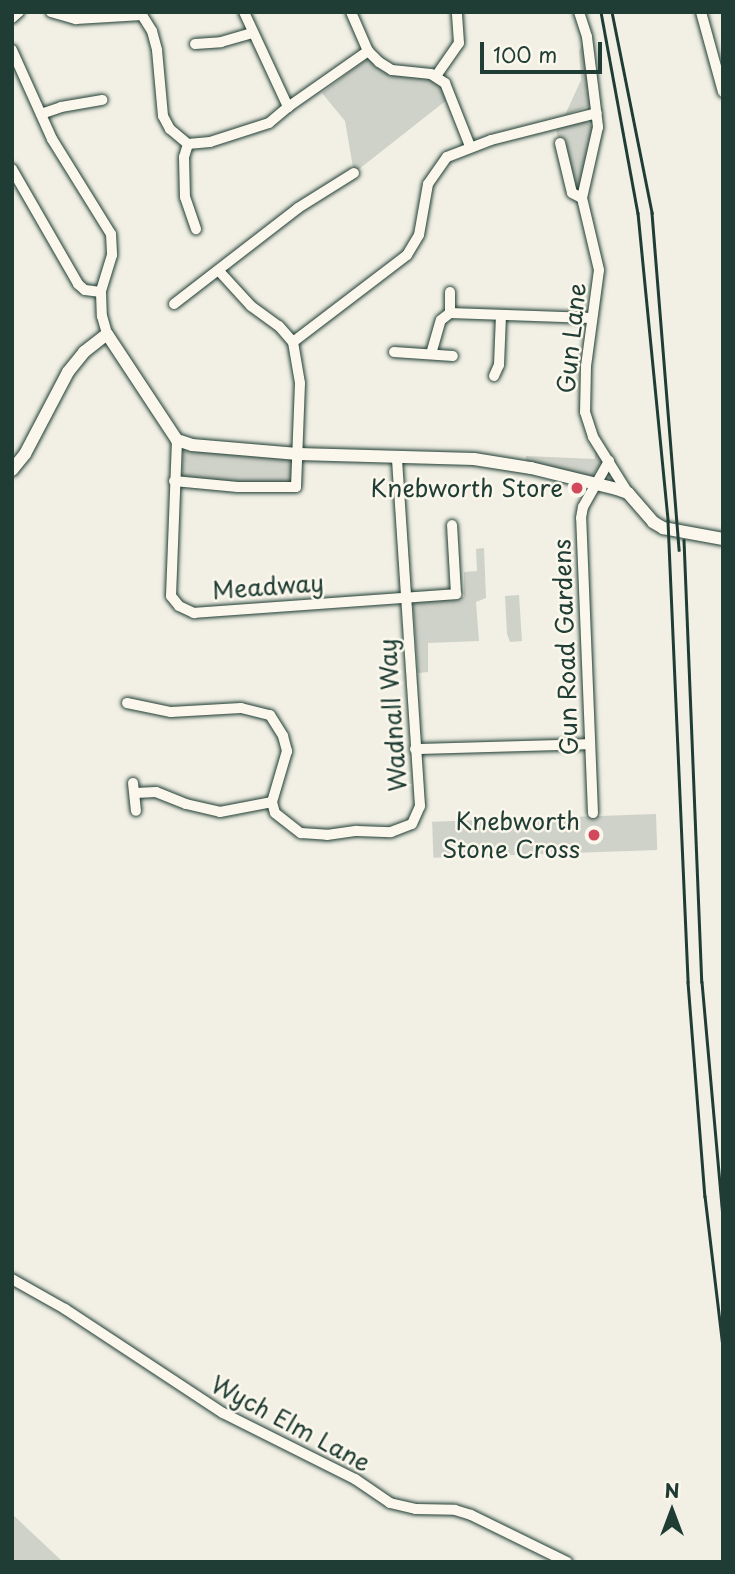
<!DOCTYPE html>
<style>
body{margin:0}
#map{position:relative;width:735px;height:1574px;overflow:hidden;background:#f2f0e5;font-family:"Playpen Sans",sans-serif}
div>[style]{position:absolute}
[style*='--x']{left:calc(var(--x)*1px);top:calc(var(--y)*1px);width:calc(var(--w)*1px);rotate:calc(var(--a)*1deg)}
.green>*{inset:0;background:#cfd2c8;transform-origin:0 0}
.roads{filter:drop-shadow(0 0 2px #1f3d34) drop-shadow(0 0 2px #1f3d34)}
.minor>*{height:10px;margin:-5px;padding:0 5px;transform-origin:5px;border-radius:5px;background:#fbf7ec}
.tertiary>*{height:12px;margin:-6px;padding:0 6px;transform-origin:6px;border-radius:6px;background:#fbf7ec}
.rail>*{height:2.5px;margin:-1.25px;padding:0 1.25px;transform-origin:1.25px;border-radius:1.25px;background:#1f3d34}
.dots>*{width:19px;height:19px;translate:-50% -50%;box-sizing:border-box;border:4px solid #fbf7ec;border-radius:50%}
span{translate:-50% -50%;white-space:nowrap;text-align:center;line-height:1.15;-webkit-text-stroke:5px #fbf7ec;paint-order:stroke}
.street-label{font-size:24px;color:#1f3d34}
.poi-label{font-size:24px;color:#1f3d34}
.right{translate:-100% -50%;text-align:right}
.frame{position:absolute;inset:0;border:14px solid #1f3d34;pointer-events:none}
.north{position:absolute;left:637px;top:1476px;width:70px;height:70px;-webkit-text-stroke:5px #fbf7ec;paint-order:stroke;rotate:0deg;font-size:19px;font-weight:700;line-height:28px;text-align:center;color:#1f3d34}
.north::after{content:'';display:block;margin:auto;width:24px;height:32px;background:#1f3d34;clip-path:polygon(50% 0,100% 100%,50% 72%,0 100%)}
.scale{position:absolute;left:480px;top:42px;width:122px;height:32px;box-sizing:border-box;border:4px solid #1f3d34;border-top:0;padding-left:9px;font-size:21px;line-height:24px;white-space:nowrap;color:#1f3d34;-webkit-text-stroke:5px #fbf7ec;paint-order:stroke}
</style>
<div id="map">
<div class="green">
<div style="clip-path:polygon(584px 41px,591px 105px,565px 115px,581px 80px,579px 51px)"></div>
<div style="clip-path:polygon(368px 58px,381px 69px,426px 77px,440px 84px,448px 99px,354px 173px,345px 121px,322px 93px)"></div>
<div style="clip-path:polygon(580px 121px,587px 122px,593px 128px,579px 192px,575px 191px,564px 138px,558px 138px,556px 129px)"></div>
<div style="clip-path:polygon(595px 447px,603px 462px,592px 476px,527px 463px,526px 460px,526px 456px,595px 459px)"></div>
<div style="clip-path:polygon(183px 451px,295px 458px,293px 482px,235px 483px,182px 477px)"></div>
<div style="clip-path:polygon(484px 548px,486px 598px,476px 602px,479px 641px,428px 643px,428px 672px,418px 673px,413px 604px,420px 600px,464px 597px,464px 572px,477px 571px,476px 549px)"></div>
<div style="clip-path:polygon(519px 595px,522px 641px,510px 642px,507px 634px,505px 596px)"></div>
<div style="left:656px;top:814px;width:36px;height:224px;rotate:88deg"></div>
<div style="clip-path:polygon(12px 1514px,63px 1562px,12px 1562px)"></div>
</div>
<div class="roads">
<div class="minor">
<div style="--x:51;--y:12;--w:26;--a:16"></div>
<div style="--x:76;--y:19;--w:66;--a:-3.5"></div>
<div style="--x:142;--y:15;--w:19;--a:58"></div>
<div style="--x:152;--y:31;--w:20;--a:75"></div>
<div style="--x:157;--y:50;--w:66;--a:84.8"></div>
<div style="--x:163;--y:116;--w:15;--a:62"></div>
<div style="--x:170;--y:129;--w:23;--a:40"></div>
<div style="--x:244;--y:12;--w:105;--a:65.1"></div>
<div style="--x:351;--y:12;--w:43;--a:66.4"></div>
<div style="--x:368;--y:51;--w:16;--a:45"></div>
<div style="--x:379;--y:62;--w:15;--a:32"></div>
<div style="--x:392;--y:70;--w:39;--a:6"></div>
<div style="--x:431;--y:74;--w:17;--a:33"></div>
<div style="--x:445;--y:83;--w:68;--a:68.4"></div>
<div style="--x:579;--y:12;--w:26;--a:72"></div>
<div style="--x:587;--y:37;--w:91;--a:83"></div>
<div style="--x:598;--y:127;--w:73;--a:102.7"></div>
<div style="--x:582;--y:198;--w:74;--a:76.7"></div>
<div style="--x:599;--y:270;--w:97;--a:97.7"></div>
<div style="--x:586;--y:366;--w:46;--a:91.2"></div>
<div style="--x:585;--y:412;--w:26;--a:72"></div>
<div style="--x:593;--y:437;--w:66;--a:58"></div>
<div style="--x:701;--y:12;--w:83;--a:74.6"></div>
<div style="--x:12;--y:18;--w:9;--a:-41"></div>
<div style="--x:195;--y:44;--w:26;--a:-4"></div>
<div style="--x:221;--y:42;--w:32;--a:-16"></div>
<div style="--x:12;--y:50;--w:98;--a:65.8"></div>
<div style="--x:52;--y:139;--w:112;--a:58.2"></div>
<div style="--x:111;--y:234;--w:21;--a:87"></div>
<div style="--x:112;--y:255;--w:39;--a:107"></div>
<div style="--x:101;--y:292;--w:24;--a:88"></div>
<div style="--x:102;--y:316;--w:19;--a:74"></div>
<div style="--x:436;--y:76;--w:40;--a:-55.1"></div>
<div style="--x:459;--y:43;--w:31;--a:-94"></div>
<div style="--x:41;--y:114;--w:21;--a:-19"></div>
<div style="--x:61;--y:107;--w:42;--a:-9.7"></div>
<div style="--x:560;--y:143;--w:51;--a:76.5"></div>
<div style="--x:572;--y:193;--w:11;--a:27"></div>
<div style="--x:188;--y:144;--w:22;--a:-5"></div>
<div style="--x:210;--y:142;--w:62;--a:-17.9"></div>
<div style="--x:269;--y:123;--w:25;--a:-40"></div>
<div style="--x:288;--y:107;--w:98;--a:-35"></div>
<div style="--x:188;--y:144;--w:14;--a:107"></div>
<div style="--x:184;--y:157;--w:40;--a:88.6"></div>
<div style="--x:185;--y:197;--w:34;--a:71"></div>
<div style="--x:12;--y:169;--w:133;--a:60.1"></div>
<div style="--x:78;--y:284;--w:9;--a:41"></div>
<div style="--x:85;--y:290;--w:16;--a:7"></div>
<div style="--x:219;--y:271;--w:47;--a:47.6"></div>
<div style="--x:251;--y:306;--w:34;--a:36"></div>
<div style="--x:279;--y:326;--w:21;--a:49"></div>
<div style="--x:174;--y:304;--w:157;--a:-37.7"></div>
<div style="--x:298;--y:208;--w:66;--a:-32"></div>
<div style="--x:450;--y:313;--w:141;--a:2"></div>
<div style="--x:394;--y:352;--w:59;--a:3.9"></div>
<div style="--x:431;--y:354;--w:35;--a:-74"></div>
<div style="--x:441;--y:320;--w:11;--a:-38"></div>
<div style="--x:450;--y:313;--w:21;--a:-90"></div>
<div style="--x:494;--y:376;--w:12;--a:-66"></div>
<div style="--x:499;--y:365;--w:50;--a:-87.7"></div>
<div style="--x:177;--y:440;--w:156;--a:92.2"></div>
<div style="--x:171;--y:596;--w:13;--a:51"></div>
<div style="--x:179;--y:606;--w:17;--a:25"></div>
<div style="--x:194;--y:613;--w:263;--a:-4.1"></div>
<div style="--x:456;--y:594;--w:69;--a:-93.3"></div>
<div style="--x:174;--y:481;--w:64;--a:5.4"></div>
<div style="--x:238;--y:487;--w:58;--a:0"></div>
<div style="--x:296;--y:487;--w:104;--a:-87.8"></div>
<div style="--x:300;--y:383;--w:42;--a:-99.7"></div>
<div style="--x:293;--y:342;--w:143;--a:-37.3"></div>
<div style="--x:407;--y:255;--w:23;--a:-59"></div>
<div style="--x:419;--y:235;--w:52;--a:-80"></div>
<div style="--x:428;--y:184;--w:33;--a:-55"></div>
<div style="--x:447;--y:157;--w:47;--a:-21.1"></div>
<div style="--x:491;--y:140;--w:109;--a:-14.3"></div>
<div style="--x:127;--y:703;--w:45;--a:11.6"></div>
<div style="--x:171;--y:712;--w:70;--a:-3.3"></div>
<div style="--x:241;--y:708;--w:30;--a:14"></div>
<div style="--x:270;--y:715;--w:25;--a:58"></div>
<div style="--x:283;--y:736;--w:16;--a:75"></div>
<div style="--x:287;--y:751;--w:53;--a:106.4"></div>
<div style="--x:272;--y:802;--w:11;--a:75"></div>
<div style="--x:275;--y:813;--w:33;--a:38"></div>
<div style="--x:301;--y:833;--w:26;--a:4"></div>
<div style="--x:327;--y:835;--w:30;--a:-8"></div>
<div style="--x:357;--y:831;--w:34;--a:2"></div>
<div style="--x:391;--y:832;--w:22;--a:-21"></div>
<div style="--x:412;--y:824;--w:20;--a:-66"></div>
<div style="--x:420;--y:806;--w:350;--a:-93.8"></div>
<div style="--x:415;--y:749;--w:174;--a:-1.6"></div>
<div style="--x:133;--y:783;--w:28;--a:84"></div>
<div style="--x:135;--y:793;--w:21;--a:-3"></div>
<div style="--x:156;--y:792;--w:32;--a:22"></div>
<div style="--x:186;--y:804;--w:35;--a:13"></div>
<div style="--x:220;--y:812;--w:53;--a:-10.9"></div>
<div style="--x:593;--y:813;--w:295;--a:-92.3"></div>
<div style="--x:581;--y:518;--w:11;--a:-80"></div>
<div style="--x:583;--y:507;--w:53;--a:-60.5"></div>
<div style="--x:12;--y:1279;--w:61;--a:29.5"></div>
<div style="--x:65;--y:1309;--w:189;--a:33.4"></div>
<div style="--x:223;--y:1413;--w:148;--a:26.6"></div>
<div style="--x:355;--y:1479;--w:42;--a:34.4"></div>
<div style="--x:390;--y:1503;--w:27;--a:13"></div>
<div style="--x:416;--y:1509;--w:39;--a:1"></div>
<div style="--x:455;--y:1510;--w:17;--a:17"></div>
<div style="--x:471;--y:1515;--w:107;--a:26.1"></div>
</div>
<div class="tertiary">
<div style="--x:12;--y:470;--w:21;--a:-51"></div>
<div style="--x:25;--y:454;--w:93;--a:-62.3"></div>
<div style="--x:68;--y:372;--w:26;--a:-51"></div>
<div style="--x:84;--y:352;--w:29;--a:-38"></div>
<div style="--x:107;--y:334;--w:127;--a:56.6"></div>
<div style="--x:177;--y:440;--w:16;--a:18"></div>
<div style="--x:192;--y:445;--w:106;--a:4.9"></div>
<div style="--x:298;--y:454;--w:176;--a:1.6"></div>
<div style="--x:474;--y:459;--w:58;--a:9"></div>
<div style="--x:531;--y:468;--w:89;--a:13.7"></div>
<div style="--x:617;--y:489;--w:12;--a:20"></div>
<div style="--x:628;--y:493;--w:38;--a:49"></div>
<div style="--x:653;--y:522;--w:12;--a:31"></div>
<div style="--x:663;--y:528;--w:61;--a:10.4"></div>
</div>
</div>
<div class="rail">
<div style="--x:601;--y:12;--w:204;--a:79.6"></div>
<div style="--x:638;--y:213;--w:309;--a:84.4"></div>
<div style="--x:668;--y:521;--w:461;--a:87.5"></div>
<div style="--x:688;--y:982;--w:215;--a:85.5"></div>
<div style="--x:705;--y:1196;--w:151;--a:83.2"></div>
<div style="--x:612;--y:12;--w:205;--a:78.7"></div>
<div style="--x:652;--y:213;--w:338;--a:85.4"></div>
<div style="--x:684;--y:540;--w:442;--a:87.7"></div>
<div style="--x:702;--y:982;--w:238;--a:84.9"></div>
</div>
<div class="dots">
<div style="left:577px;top:488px;background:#d1495b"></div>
<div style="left:594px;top:835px;background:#d1495b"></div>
</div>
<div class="street-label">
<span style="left:571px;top:338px;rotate:-84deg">Gun Lane</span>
<span style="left:268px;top:586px;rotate:-4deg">Meadway</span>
<span style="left:565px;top:647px;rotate:-92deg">Gun Road Gardens</span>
<span style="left:392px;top:715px;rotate:-94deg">Wadnall Way</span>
<span style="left:291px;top:1423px;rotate:28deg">Wych Elm Lane</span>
</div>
<div class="poi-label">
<span class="right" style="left:563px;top:488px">Knebworth Store</span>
<span class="right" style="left:580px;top:835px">Knebworth<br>Stone Cross</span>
</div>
<div class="frame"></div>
<div class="north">N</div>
<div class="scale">100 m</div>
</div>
